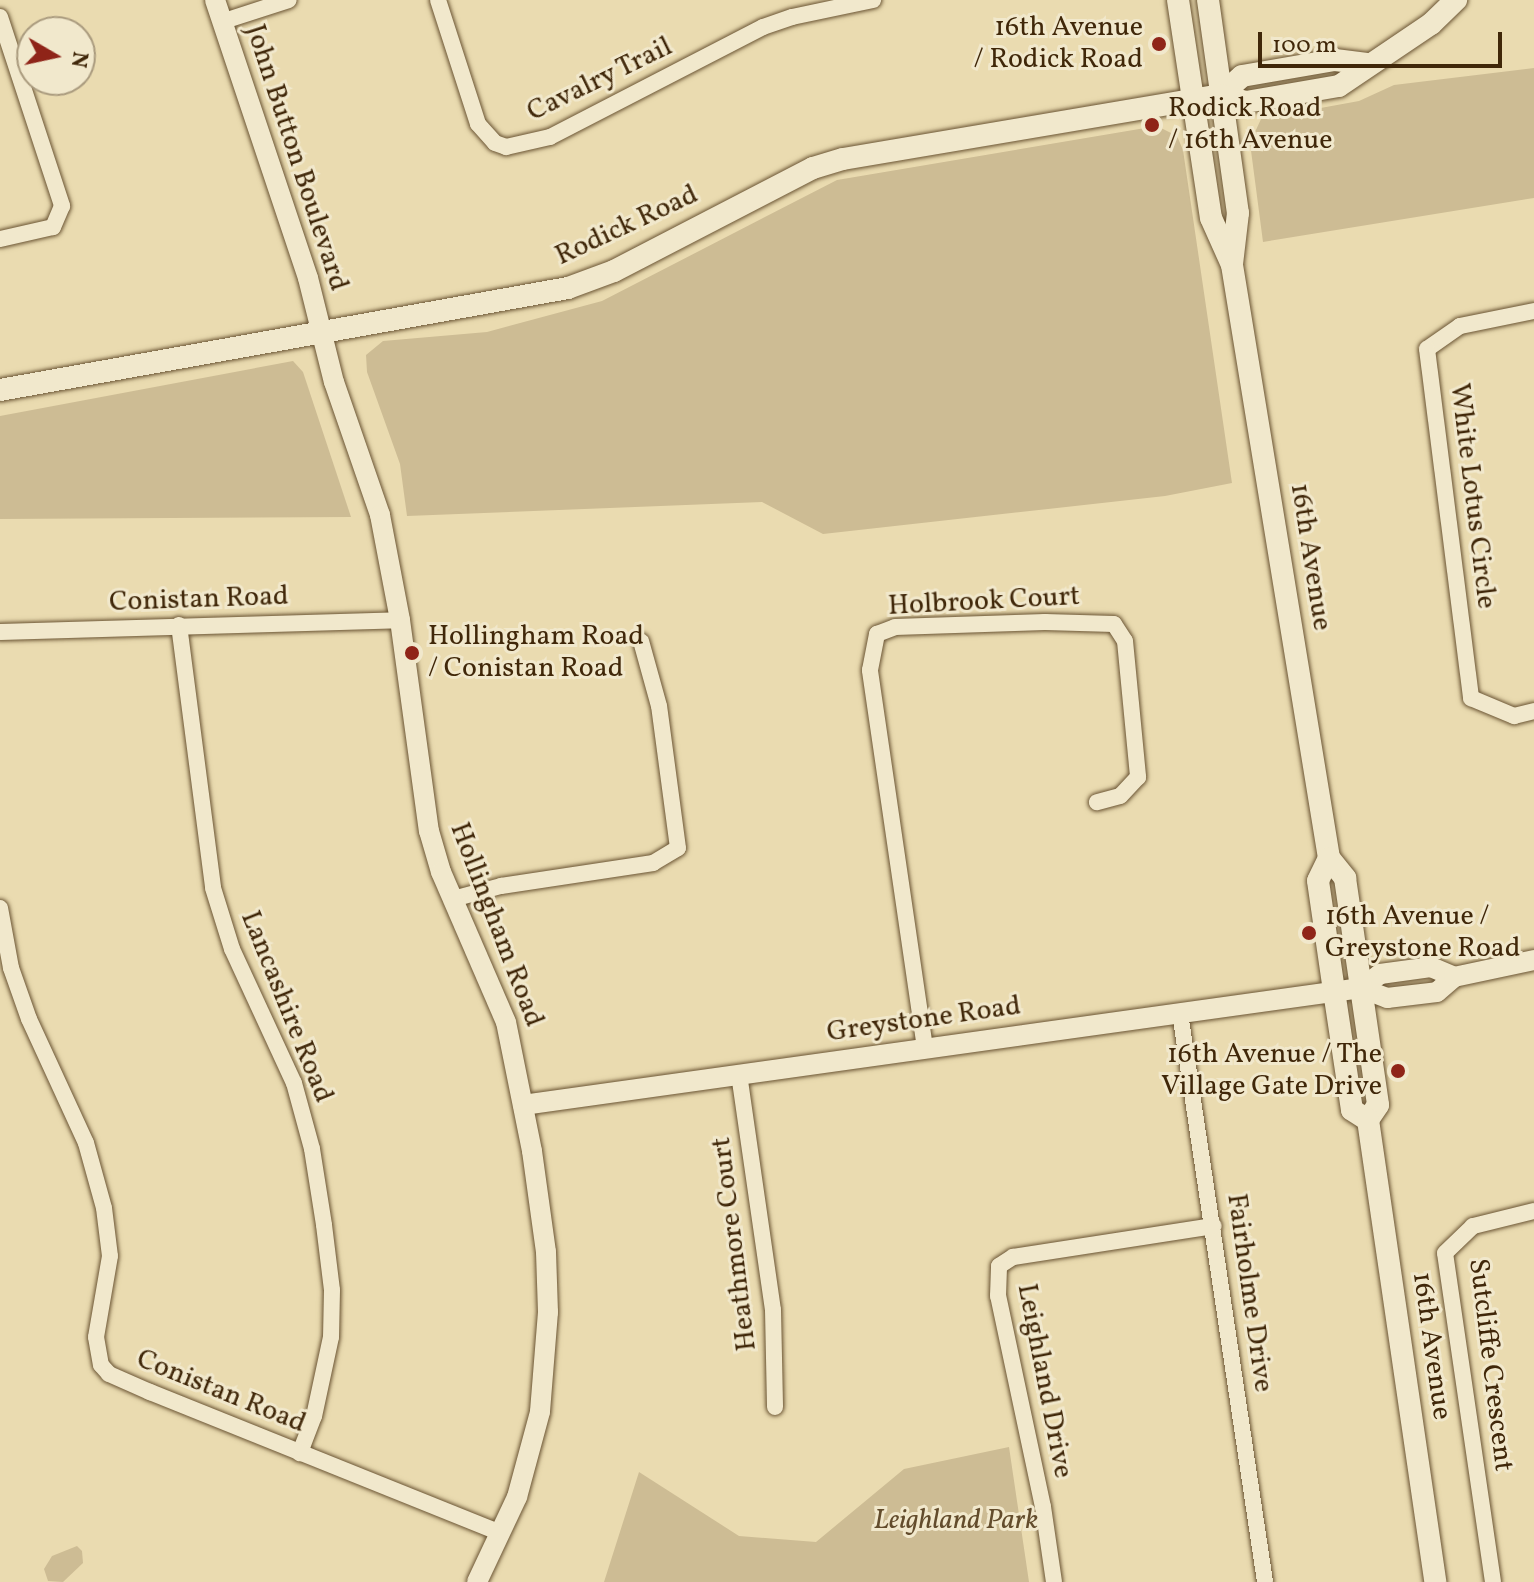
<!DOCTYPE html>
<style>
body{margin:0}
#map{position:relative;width:1534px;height:1582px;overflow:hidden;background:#eadbb0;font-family:Vollkorn,serif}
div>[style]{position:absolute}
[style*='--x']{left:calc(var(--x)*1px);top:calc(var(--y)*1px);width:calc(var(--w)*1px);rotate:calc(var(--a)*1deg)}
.green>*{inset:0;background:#cdbc94}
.roads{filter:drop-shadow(0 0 2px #6a5433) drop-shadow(0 0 2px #6a5433)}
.minor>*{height:16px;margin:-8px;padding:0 8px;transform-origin:8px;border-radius:8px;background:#f1e8cc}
.tertiary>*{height:20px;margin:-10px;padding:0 10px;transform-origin:10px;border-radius:10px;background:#f1e8cc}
.secondary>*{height:22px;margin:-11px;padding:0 11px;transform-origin:11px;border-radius:11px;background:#f1e8cc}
.dots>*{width:22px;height:22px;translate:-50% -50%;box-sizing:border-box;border:4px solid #f1e8cc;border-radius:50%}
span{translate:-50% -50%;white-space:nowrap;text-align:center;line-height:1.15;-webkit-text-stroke:6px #f1e8cc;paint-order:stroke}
.poi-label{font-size:28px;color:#402709}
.right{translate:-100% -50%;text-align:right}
.left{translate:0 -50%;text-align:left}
.street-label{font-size:28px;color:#402709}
.park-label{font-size:28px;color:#634c2c;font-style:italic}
.north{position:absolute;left:16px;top:16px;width:80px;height:80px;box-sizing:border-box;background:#f1e8cc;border:2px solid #aa9b7e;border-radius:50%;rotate:99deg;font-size:22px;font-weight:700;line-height:32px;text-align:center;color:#402709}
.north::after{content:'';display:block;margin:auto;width:28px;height:36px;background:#8f2418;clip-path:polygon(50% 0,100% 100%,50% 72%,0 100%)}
.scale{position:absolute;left:1258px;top:32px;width:244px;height:36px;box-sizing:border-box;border:4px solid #402709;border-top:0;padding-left:10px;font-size:24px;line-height:28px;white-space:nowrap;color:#402709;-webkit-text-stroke:6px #f1e8cc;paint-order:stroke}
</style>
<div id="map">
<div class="green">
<div style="clip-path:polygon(1534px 68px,1534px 198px,1263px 242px,1250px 143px,1261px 119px,1359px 101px,1394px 85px)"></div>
<div style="clip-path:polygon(1157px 126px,1177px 136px,1183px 150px,1232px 483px,1165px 496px,823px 534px,762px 502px,407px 516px,400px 464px,367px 372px,366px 355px,383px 341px,487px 332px,602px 301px,837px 180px)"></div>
<div style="clip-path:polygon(293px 361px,303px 372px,351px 517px,0 519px,0 416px)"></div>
<div style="clip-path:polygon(1009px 1447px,1029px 1582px,604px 1582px,639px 1472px,739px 1536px,816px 1542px,904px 1469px)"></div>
<div style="clip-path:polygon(77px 1546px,82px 1551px,83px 1563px,63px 1582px,48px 1581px,44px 1569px,52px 1556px)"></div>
</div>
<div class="roads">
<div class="minor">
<div style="--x:438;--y:0;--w:130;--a:72.1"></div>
<div style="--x:478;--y:124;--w:25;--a:48"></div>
<div style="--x:495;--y:143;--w:12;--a:20"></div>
<div style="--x:506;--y:147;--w:45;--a:-12.8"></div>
<div style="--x:550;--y:137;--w:240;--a:-27.3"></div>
<div style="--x:763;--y:27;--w:31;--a:-19"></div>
<div style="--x:792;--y:17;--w:83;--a:-11.9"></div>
<div style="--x:0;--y:17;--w:199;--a:71.8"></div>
<div style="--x:62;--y:206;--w:23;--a:113"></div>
<div style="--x:53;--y:227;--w:54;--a:167.2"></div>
<div style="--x:221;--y:22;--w:71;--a:-17.9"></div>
<div style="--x:1534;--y:311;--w:76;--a:168.5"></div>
<div style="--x:1460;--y:326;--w:40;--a:145.1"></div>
<div style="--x:1427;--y:349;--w:352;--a:82.8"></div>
<div style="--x:1471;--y:698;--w:47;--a:22.7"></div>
<div style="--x:1514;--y:716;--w:21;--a:-14"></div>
<div style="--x:179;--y:625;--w:265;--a:82.6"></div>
<div style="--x:213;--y:888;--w:64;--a:72.7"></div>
<div style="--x:232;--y:949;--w:148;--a:65.2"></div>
<div style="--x:294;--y:1083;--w:68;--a:74.7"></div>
<div style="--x:312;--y:1149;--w:77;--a:81"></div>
<div style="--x:324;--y:1225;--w:65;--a:83"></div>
<div style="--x:332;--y:1290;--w:47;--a:91.2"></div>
<div style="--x:331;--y:1337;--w:81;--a:102.1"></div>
<div style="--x:314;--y:1416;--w:40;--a:111"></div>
<div style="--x:0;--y:632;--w:400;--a:-1.7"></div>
<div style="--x:453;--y:899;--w:50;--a:-15.2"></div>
<div style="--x:501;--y:886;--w:154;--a:-8.6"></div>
<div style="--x:653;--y:863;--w:29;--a:-31"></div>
<div style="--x:678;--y:848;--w:143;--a:-97.6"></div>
<div style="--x:659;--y:706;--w:67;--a:-105.5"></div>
<div style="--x:0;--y:908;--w:61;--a:79.6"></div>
<div style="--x:11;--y:968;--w:54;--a:70.6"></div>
<div style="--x:29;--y:1019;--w:136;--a:65.3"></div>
<div style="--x:86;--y:1143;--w:67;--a:74.5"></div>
<div style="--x:104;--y:1208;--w:48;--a:82.9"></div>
<div style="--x:110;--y:1256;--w:82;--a:99.8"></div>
<div style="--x:96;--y:1337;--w:28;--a:80"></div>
<div style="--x:101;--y:1365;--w:12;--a:48"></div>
<div style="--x:109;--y:1374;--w:45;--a:23.7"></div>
<div style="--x:150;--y:1392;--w:378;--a:21.9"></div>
<div style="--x:1180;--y:1013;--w:575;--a:81.5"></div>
<div style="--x:925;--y:1048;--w:382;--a:-98.3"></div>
<div style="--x:870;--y:670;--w:37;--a:-79"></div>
<div style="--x:877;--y:634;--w:19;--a:-21"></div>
<div style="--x:895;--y:627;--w:150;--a:-1.9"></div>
<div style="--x:1045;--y:622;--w:69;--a:1.7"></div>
<div style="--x:1114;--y:624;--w:20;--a:57"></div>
<div style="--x:1125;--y:641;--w:137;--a:84.5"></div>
<div style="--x:1138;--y:777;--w:26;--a:133"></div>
<div style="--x:1120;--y:796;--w:24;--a:165"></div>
<div style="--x:739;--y:1074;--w:238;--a:81.8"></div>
<div style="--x:773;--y:1310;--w:97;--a:88.8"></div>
<div style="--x:1054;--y:1582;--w:76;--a:-98.3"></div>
<div style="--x:1043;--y:1507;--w:216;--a:-102"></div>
<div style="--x:998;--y:1296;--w:30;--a:-88"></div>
<div style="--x:999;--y:1266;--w:17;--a:-33"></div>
<div style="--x:1013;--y:1257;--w:203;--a:-8.8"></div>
<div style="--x:1493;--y:1582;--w:332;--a:-98.3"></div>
<div style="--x:1445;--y:1253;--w:39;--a:-44"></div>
<div style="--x:1473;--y:1226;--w:63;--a:-13.8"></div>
</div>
<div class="tertiary">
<div style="--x:215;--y:0;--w:293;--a:71.5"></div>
<div style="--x:308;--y:278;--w:107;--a:76"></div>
<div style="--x:334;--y:382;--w:141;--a:70.9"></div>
<div style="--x:380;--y:515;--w:107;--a:79.2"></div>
<div style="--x:400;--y:620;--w:213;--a:82.2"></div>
<div style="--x:429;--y:831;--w:43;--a:73.7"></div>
<div style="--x:441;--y:872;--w:163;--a:66.6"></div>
<div style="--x:506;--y:1022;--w:132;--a:78.6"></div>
<div style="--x:532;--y:1151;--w:102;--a:82.1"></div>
<div style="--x:546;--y:1252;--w:60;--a:88.1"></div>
<div style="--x:548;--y:1312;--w:100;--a:94.6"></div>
<div style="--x:540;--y:1412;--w:88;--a:105.1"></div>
<div style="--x:517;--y:1497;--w:94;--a:115.2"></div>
<div style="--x:1361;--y:988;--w:24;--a:-36"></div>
<div style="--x:1380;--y:974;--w:51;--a:-7.8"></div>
<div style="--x:1431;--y:967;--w:25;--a:23"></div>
<div style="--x:523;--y:1105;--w:846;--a:-7.95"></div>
<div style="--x:1361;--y:988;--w:28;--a:21"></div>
<div style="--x:1387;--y:998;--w:50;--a:-6.8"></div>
<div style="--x:1437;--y:992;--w:23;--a:-41"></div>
<div style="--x:1454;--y:977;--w:82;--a:-12"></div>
</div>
<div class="secondary">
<div style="--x:1178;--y:0;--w:220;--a:81.4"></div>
<div style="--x:1211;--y:218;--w:51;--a:65.9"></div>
<div style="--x:1232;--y:265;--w:601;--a:80.71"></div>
<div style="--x:1329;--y:858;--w:26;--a:51"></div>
<div style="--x:1345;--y:878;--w:229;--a:81.7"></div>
<div style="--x:1378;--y:1105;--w:18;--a:124"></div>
<div style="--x:1368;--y:1120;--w:467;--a:81.7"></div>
<div style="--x:1208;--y:0;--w:215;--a:82"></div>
<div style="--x:1238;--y:213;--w:51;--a:96.7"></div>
<div style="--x:1221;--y:95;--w:28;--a:-42"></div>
<div style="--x:1242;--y:76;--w:94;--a:-9.8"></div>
<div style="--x:1335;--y:60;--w:32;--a:7"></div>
<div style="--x:0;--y:390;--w:577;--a:-10.18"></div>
<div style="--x:568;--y:288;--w:49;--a:-20.3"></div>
<div style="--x:614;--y:271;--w:224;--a:-27.4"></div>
<div style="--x:813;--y:168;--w:31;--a:-17"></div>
<div style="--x:843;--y:159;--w:383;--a:-9.6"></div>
<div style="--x:1221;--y:95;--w:26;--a:16"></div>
<div style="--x:1246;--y:102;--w:94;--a:-9.8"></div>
<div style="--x:1339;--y:86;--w:111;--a:-34"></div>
<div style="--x:1431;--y:24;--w:35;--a:-44"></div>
<div style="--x:1329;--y:858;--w:25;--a:116"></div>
<div style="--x:1318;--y:881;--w:111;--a:81.7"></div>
<div style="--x:1334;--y:991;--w:120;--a:81.4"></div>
<div style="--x:1352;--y:1110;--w:19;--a:32"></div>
</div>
</div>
<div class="dots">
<div style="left:1159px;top:44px;background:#8f2418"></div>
<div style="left:1152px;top:125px;background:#8f2418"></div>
<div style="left:412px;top:653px;background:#8f2418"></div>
<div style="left:1309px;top:933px;background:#8f2418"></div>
<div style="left:1398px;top:1071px;background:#8f2418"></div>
</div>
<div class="poi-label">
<span class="right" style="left:1143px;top:44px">16th Avenue<br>/ Rodick Road</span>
<span class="left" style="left:1168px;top:125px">Rodick Road<br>/ 16th Avenue</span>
<span class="left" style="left:428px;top:653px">Hollingham Road<br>/ Conistan Road</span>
<span class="left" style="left:1325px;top:933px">16th Avenue /<br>Greystone Road</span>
<span class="right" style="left:1382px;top:1071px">16th Avenue / The<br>Village Gate Drive</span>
</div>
<div class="street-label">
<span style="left:600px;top:80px;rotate:-26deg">Cavalry Trail</span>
<span style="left:296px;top:158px;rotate:72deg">John Button Boulevard</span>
<span style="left:627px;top:226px;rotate:-25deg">Rodick Road</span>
<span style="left:1472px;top:496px;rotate:83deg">White Lotus Circle</span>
<span style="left:1310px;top:557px;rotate:81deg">16th Avenue</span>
<span style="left:199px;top:600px;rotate:-2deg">Conistan Road</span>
<span style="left:984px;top:602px;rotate:-3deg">Holbrook Court</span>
<span style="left:496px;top:925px;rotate:69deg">Hollingham Road</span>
<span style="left:286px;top:1007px;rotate:68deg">Lancashire Road</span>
<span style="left:924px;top:1020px;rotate:-8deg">Greystone Road</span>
<span style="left:735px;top:1244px;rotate:-97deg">Heathmore Court</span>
<span style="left:1249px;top:1293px;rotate:82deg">Fairholme Drive</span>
<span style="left:1431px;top:1346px;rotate:82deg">16th Avenue</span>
<span style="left:1490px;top:1365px;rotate:83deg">Sutcliffe Crescent</span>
<span style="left:1044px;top:1381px;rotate:79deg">Leighland Drive</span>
<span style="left:221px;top:1392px;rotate:22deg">Conistan Road</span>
</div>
<div class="park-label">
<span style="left:956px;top:1521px">Leighland Park</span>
</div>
<div class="north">N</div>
<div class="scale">100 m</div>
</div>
